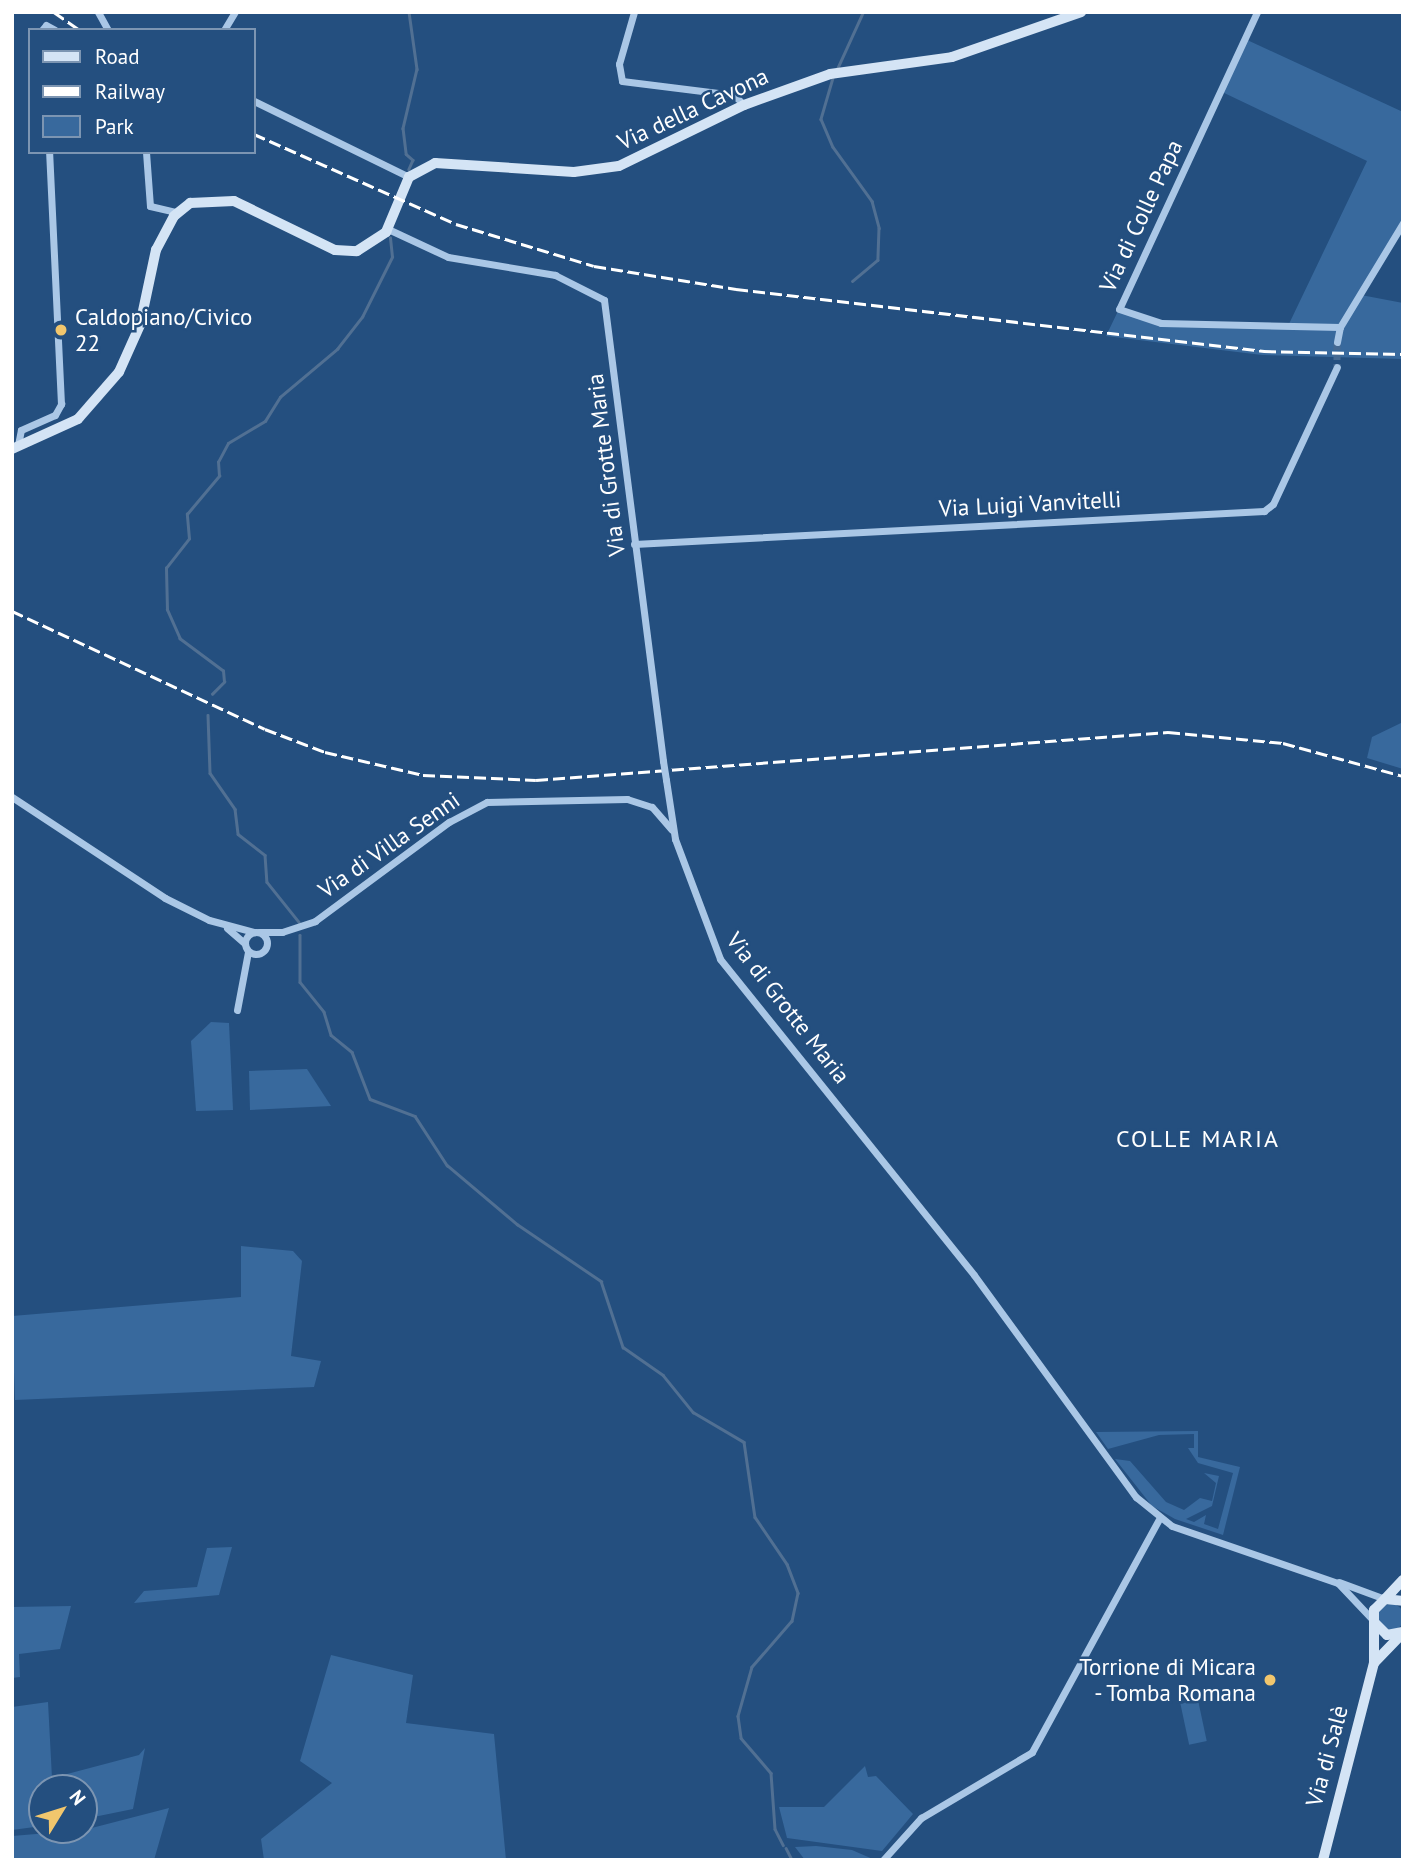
<!DOCTYPE html>
<meta charset="utf-8">
<style>
body{margin:0}
#map{position:relative;width:1415px;height:1872px;overflow:hidden;background:#244f7f;font-family:"PT Sans",sans-serif}
div>[style]{position:absolute}
[style*='--x']{left:calc(var(--x)*1px);top:calc(var(--y)*1px);width:calc(var(--w)*1px);rotate:calc(var(--a)*1deg)}
.green>*{inset:0;background:#38699d;transform-origin:0 0}
.round{border-radius:50%}
.stream>*{height:2.5px;margin:-1.25px;padding:0 1.25px;transform-origin:1.25px;border-radius:1.25px;background:#517093}
.street-tunnel>*{height:7px;margin-top:-3.5px;transform-origin:0;background:repeating-linear-gradient(90deg,#456992 0 7px,transparent 0 10.5px)}
.street>*{height:7px;margin:-3.5px;padding:0 3.5px;transform-origin:3.5px;border-radius:3.5px;background:#aac7e6}
.street>.ring{margin:-3.5px;padding:0;box-sizing:content-box;background:none;border:7px solid #aac7e6;border-radius:50%}
.secondary>*{height:10px;margin:-5px;padding:0 5px;transform-origin:5px;border-radius:5px;background:#d4e4f5}
.rail>*{height:2.5px;margin-top:-1.25px;transform-origin:0;background:repeating-linear-gradient(90deg,#fff 0 12px,transparent 0 17px)}
.street-bridge>*{height:7px;margin:-3.5px;padding:0 3.5px;transform-origin:3.5px;border-radius:3.5px;background:#aac7e6}
.dots>*{width:19px;height:19px;translate:-50% -50%;box-sizing:border-box;border:4px solid #244f7f;border-radius:50%}
span{translate:-50% -50%;white-space:nowrap;text-align:center;line-height:1.15;-webkit-text-stroke:5px #244f7f;paint-order:stroke}
.street-label{font-size:23px;color:#fff}
.poi-label{font-size:23px;color:#fff}
.left{translate:0 -50%;text-align:left}
.right{translate:-100% -50%;text-align:right}
.neighbourhood-label{font-size:24px;color:#fff;letter-spacing:2px}
.frame{position:absolute;inset:0;border:14px solid #fff;pointer-events:none}
.legend{position:absolute;left:28px;top:28px;width:228px;height:126px;box-sizing:border-box;background:#244f7f;border:2px solid #7c95b2;margin:0;padding:9px 12px;list-style:none;font-size:21px;color:#fff}
.legend li{display:flex;align-items:center;gap:14px;height:35px}
.legend b{width:35px;border:2px solid #7c95b2}
.north{position:absolute;left:28px;top:1774px;width:70px;height:70px;box-sizing:border-box;background:#244f7f;border:2px solid #7c95b2;border-radius:50%;rotate:52deg;font-size:19px;font-weight:700;line-height:28px;text-align:center;color:#fff}
.north::after{content:'';display:block;margin:auto;width:24px;height:32px;background:#f1c66d;clip-path:polygon(50% 0,100% 100%,50% 72%,0 100%)}
</style>
<div id="map">
<div class="green">
<div style="clip-path:polygon(1245px 39px,1403px 112px,1403px 223px,1361px 295px,1403px 303px,1403px 359px,1262px 355px,1106px 336px,1119px 309px,1161px 323px,1288px 326px,1367px 161px,1220px 91px)"></div>
<div style="clip-path:polygon(1403px 722px,1403px 769px,1367px 758px,1372px 737px)"></div>
<div style="clip-path:polygon(211px 1022px,229px 1023px,233px 1110px,196px 1111px,191px 1041px)"></div>
<div style="clip-path:polygon(307px 1069px,331px 1106px,250px 1110px,249px 1071px)"></div>
<div style="clip-path:polygon(241px 1246px,293px 1251px,302px 1261px,291px 1356px,321px 1361px,314px 1387px,15px 1400px,12px 1316px,241px 1297px)"></div>
<div style="clip-path:polygon(1198px 1431px,1198px 1457px,1240px 1467px,1223px 1535px,1175px 1519px,1152px 1506px,1115px 1459px,1130px 1461px,1166px 1502px,1184px 1510px,1200px 1498px,1212px 1501px,1216px 1483px,1204px 1473px,1219px 1476px,1212px 1506px,1186px 1519px,1194px 1522px,1206px 1515px,1204px 1524px,1218px 1529px,1233px 1473px,1198px 1463px,1188px 1448px,1194px 1448px,1194px 1434px,1159px 1435px,1108px 1449px,1096px 1432px)"></div>
<div style="clip-path:polygon(232px 1547px,219px 1595px,134px 1603px,144px 1591px,197px 1587px,207px 1548px)"></div>
<div class="round" style="left:1378px;top:1604px;width:26px;height:26px"></div>
<div style="clip-path:polygon(71px 1606px,60px 1649px,19px 1654px,20px 1677px,12px 1678px,12px 1607px)"></div>
<div style="clip-path:polygon(331px 1655px,413px 1675px,406px 1723px,494px 1734px,506px 1860px,264px 1860px,261px 1839px,332px 1783px,300px 1761px)"></div>
<div style="left:1198px;top:1700px;width:42px;height:18px;rotate:78deg"></div>
<div style="clip-path:polygon(48px 1702px,52px 1778px,139px 1755px,145px 1748px,133px 1809px,84px 1819px,84px 1788px,42px 1788px,42px 1826px,12px 1830px,12px 1707px)"></div>
<div style="clip-path:polygon(865px 1766px,868px 1777px,876px 1776px,913px 1814px,882px 1851px,787px 1838px,779px 1807px,824px 1807px)"></div>
<div style="clip-path:polygon(169px 1808px,154px 1860px,12px 1860px,12px 1836px,84px 1830px)"></div>
<div style="clip-path:polygon(816px 1846px,852px 1850px,875px 1860px,805px 1860px,795px 1847px)"></div>
</div>
<div class="stream">
<div style="--x:409;--y:12;--w:58;--a:82"></div>
<div style="--x:417;--y:69;--w:61;--a:103.3"></div>
<div style="--x:403;--y:128;--w:26;--a:83"></div>
<div style="--x:406;--y:154;--w:9;--a:41"></div>
<div style="--x:413;--y:160;--w:10;--a:114"></div>
<div style="--x:837;--y:69;--w:63;--a:-65.5"></div>
<div style="--x:833;--y:78;--w:43;--a:106.3"></div>
<div style="--x:821;--y:119;--w:30;--a:67"></div>
<div style="--x:833;--y:147;--w:67;--a:54.2"></div>
<div style="--x:872;--y:201;--w:28;--a:75"></div>
<div style="--x:879;--y:228;--w:32;--a:92"></div>
<div style="--x:878;--y:260;--w:33;--a:140"></div>
<div style="--x:212;--y:694;--w:17;--a:-45"></div>
<div style="--x:224;--y:682;--w:11;--a:-95"></div>
<div style="--x:223;--y:671;--w:54;--a:-143.3"></div>
<div style="--x:180;--y:639;--w:32;--a:-114"></div>
<div style="--x:167;--y:610;--w:42;--a:-91.4"></div>
<div style="--x:166;--y:568;--w:37;--a:-52"></div>
<div style="--x:189;--y:539;--w:25;--a:-95"></div>
<div style="--x:187;--y:514;--w:50;--a:-49.9"></div>
<div style="--x:219;--y:476;--w:14;--a:-94"></div>
<div style="--x:218;--y:462;--w:21;--a:-62"></div>
<div style="--x:228;--y:443;--w:43;--a:-30.7"></div>
<div style="--x:265;--y:421;--w:28;--a:-58"></div>
<div style="--x:280;--y:397;--w:75;--a:-40.1"></div>
<div style="--x:337;--y:349;--w:41;--a:-52"></div>
<div style="--x:362;--y:317;--w:67;--a:-63.4"></div>
<div style="--x:392;--y:257;--w:19;--a:-96"></div>
<div style="--x:208;--y:715;--w:58;--a:88"></div>
<div style="--x:210;--y:773;--w:44;--a:55.2"></div>
<div style="--x:235;--y:809;--w:25;--a:83"></div>
<div style="--x:238;--y:834;--w:34;--a:38"></div>
<div style="--x:265;--y:855;--w:27;--a:86"></div>
<div style="--x:267;--y:882;--w:51;--a:51.3"></div>
<div style="--x:300;--y:935;--w:47;--a:90"></div>
<div style="--x:300;--y:982;--w:38;--a:51"></div>
<div style="--x:324;--y:1012;--w:24;--a:73"></div>
<div style="--x:331;--y:1035;--w:27;--a:39"></div>
<div style="--x:352;--y:1052;--w:50;--a:69"></div>
<div style="--x:370;--y:1099;--w:48;--a:20.7"></div>
<div style="--x:415;--y:1116;--w:59;--a:56.9"></div>
<div style="--x:447;--y:1165;--w:92;--a:40.1"></div>
<div style="--x:517;--y:1224;--w:102;--a:34.2"></div>
<div style="--x:601;--y:1281;--w:70;--a:71.6"></div>
<div style="--x:623;--y:1347;--w:49;--a:35"></div>
<div style="--x:663;--y:1375;--w:48;--a:51"></div>
<div style="--x:693;--y:1412;--w:59;--a:30.5"></div>
<div style="--x:744;--y:1442;--w:76;--a:81.7"></div>
<div style="--x:755;--y:1517;--w:57;--a:55.8"></div>
<div style="--x:787;--y:1564;--w:31;--a:69"></div>
<div style="--x:798;--y:1593;--w:29;--a:102"></div>
<div style="--x:792;--y:1621;--w:61;--a:131"></div>
<div style="--x:752;--y:1667;--w:51;--a:105.9"></div>
<div style="--x:738;--y:1716;--w:22;--a:82"></div>
<div style="--x:741;--y:1738;--w:46;--a:49.4"></div>
<div style="--x:771;--y:1773;--w:56;--a:85.9"></div>
<div style="--x:775;--y:1829;--w:18;--a:63"></div>
<div style="--x:786;--y:1848;--w:13;--a:63"></div>
</div>
<div class="street-tunnel">
<div style="--x:1337;--y:342;--w:25;--a:90"></div>
</div>
<div class="street">
<div style="--x:98;--y:12;--w:21;--a:61"></div>
<div style="--x:634;--y:12;--w:54;--a:106.1"></div>
<div style="--x:619;--y:64;--w:17;--a:80"></div>
<div style="--x:622;--y:81;--w:113;--a:7.1"></div>
<div style="--x:734;--y:95;--w:14;--a:45"></div>
<div style="--x:1257;--y:12;--w:327;--a:114.9"></div>
<div style="--x:1119;--y:309;--w:44;--a:18.4"></div>
<div style="--x:1161;--y:323;--w:179;--a:1.3"></div>
<div style="--x:42;--y:30;--w:6;--a:-51"></div>
<div style="--x:46;--y:25;--w:10;--a:29"></div>
<div style="--x:224;--y:30;--w:21;--a:-59"></div>
<div style="--x:254;--y:101;--w:173;--a:26.1"></div>
<div style="--x:146;--y:152;--w:54;--a:85.8"></div>
<div style="--x:150;--y:206;--w:28;--a:13"></div>
<div style="--x:388;--y:229;--w:66;--a:25"></div>
<div style="--x:448;--y:257;--w:109;--a:9.5"></div>
<div style="--x:555;--y:275;--w:55;--a:27"></div>
<div style="--x:604;--y:300;--w:465;--a:82.7"></div>
<div style="--x:1337;--y:342;--w:15;--a:-79"></div>
<div style="--x:1340;--y:327;--w:122;--a:-58.8"></div>
<div style="--x:18;--y:445;--w:15;--a:-79"></div>
<div style="--x:21;--y:430;--w:37;--a:-24"></div>
<div style="--x:55;--y:415;--w:13;--a:-61"></div>
<div style="--x:61;--y:404;--w:252;--a:-92.7"></div>
<div style="--x:634;--y:544;--w:631;--a:-3"></div>
<div style="--x:1264;--y:511;--w:11;--a:-38"></div>
<div style="--x:1273;--y:504;--w:151;--a:-65"></div>
<div style="--x:666;--y:780;--w:60;--a:81.3"></div>
<div style="--x:675;--y:839;--w:128;--a:69.4"></div>
<div style="--x:720;--y:959;--w:405;--a:51.2"></div>
<div style="--x:974;--y:1275;--w:275;--a:53.9"></div>
<div style="--x:1136;--y:1497;--w:46;--a:38.9"></div>
<div style="--x:1172;--y:1526;--w:176;--a:19"></div>
<div style="--x:1338;--y:1583;--w:51;--a:46.6"></div>
<div style="--x:12;--y:797;--w:183;--a:33.4"></div>
<div style="--x:165;--y:898;--w:49;--a:26.6"></div>
<div style="--x:209;--y:920;--w:47;--a:14.9"></div>
<div style="--x:227;--y:928;--w:23;--a:41"></div>
<div class="ring" style="left:245px;top:932px;width:15px;height:15px"></div>
<div style="--x:259;--y:932;--w:23;--a:0"></div>
<div style="--x:282;--y:932;--w:35;--a:-18"></div>
<div style="--x:315;--y:921;--w:167;--a:-36.5"></div>
<div style="--x:449;--y:822;--w:43;--a:-27.8"></div>
<div style="--x:487;--y:802;--w:140;--a:-1.2"></div>
<div style="--x:627;--y:799;--w:26;--a:18"></div>
<div style="--x:652;--y:807;--w:30;--a:49"></div>
<div style="--x:237;--y:1010;--w:59;--a:-79.3"></div>
<div style="--x:1339;--y:1582;--w:49;--a:20.3"></div>
<div style="--x:883;--y:1860;--w:57;--a:-47.9"></div>
<div style="--x:921;--y:1818;--w:129;--a:-30.7"></div>
<div style="--x:1032;--y:1752;--w:265;--a:-61.4"></div>
</div>
<div class="secondary">
<div style="--x:12;--y:449;--w:72;--a:-24.4"></div>
<div style="--x:78;--y:419;--w:62;--a:-48.9"></div>
<div style="--x:119;--y:372;--w:51;--a:-65.9"></div>
<div style="--x:140;--y:325;--w:77;--a:-78"></div>
<div style="--x:156;--y:250;--w:38;--a:-62"></div>
<div style="--x:174;--y:216;--w:21;--a:-39"></div>
<div style="--x:190;--y:203;--w:44;--a:-2.6"></div>
<div style="--x:234;--y:201;--w:112;--a:25.9"></div>
<div style="--x:335;--y:250;--w:22;--a:3"></div>
<div style="--x:357;--y:251;--w:35;--a:-33"></div>
<div style="--x:386;--y:232;--w:60;--a:-67.3"></div>
<div style="--x:409;--y:177;--w:30;--a:-28"></div>
<div style="--x:435;--y:163;--w:139;--a:3.7"></div>
<div style="--x:574;--y:172;--w:45;--a:-7.6"></div>
<div style="--x:619;--y:166;--w:139;--a:-26"></div>
<div style="--x:744;--y:105;--w:91;--a:-19.8"></div>
<div style="--x:830;--y:74;--w:123;--a:-7.9"></div>
<div style="--x:952;--y:57;--w:137;--a:-19.2"></div>
<div style="--x:1386;--y:1598;--w:25;--a:-47"></div>
<div style="--x:1374;--y:1622;--w:18;--a:45"></div>
<div style="--x:1387;--y:1635;--w:16;--a:-11"></div>
<div style="--x:1374;--y:1663;--w:42;--a:-46"></div>
<div style="--x:1323;--y:1860;--w:203;--a:-75.5"></div>
<div style="--x:1374;--y:1663;--w:53;--a:-90"></div>
<div style="--x:1374;--y:1610;--w:16;--a:-45"></div>
<div style="--x:1385;--y:1599;--w:18;--a:6"></div>
</div>
<div class="rail">
<div style="--x:54;--y:12;--w:32;--a:35"></div>
<div style="--x:254;--y:134;--w:221;--a:24"></div>
<div style="--x:456;--y:224;--w:144;--a:16.9"></div>
<div style="--x:594;--y:266;--w:144;--a:9.2"></div>
<div style="--x:736;--y:289;--w:532;--a:6.7"></div>
<div style="--x:1264;--y:351;--w:139;--a:1.2"></div>
<div style="--x:12;--y:611;--w:279;--a:25"></div>
<div style="--x:265;--y:729;--w:64;--a:21"></div>
<div style="--x:325;--y:752;--w:101;--a:13.2"></div>
<div style="--x:423;--y:775;--w:113;--a:2.5"></div>
<div style="--x:536;--y:780;--w:634;--a:-4.34"></div>
<div style="--x:1168;--y:732;--w:116;--a:5.5"></div>
<div style="--x:1283;--y:743;--w:124;--a:15.4"></div>
</div>
<div class="street-bridge">
<div style="--x:663;--y:761;--w:19;--a:81"></div>
</div>
<div class="dots">
<div style="left:61px;top:330px;background:#f1c66d"></div>
<div style="left:1270px;top:1680px;background:#f1c66d"></div>
</div>
<div class="street-label">
<span style="left:693px;top:109px;rotate:-25deg">Via della Cavona</span>
<span style="left:1141px;top:216px;rotate:-65deg">Via di Colle Papa</span>
<span style="left:606px;top:465px;rotate:-97deg">Via di Grotte Maria</span>
<span style="left:1030px;top:504px;rotate:-3deg">Via Luigi Vanvitelli</span>
<span style="left:389px;top:845px;rotate:-35deg">Via di Villa Senni</span>
<span style="left:788px;top:1008px;rotate:52deg">Via di Grotte Maria</span>
<span style="left:1327px;top:1756px;rotate:-75deg">Via di Salè</span>
</div>
<div class="poi-label">
<span class="left" style="left:75px;top:330px">Caldopiano/Civico<br>22</span>
<span class="right" style="left:1256px;top:1680px">Torrione di Micara<br>- Tomba Romana</span>
</div>
<div class="neighbourhood-label">
<span style="left:1198px;top:1139px">COLLE MARIA</span>
</div>
<div class="frame"></div>
<ul class="legend">
<li><b style="height:9px;background:#d4e4f5"></b>Road</li>
<li><b style="height:9px;background:#fff"></b>Railway</li>
<li><b style="height:19px;background:#38699d"></b>Park</li>
</ul>
<div class="north">N</div>
</div>
